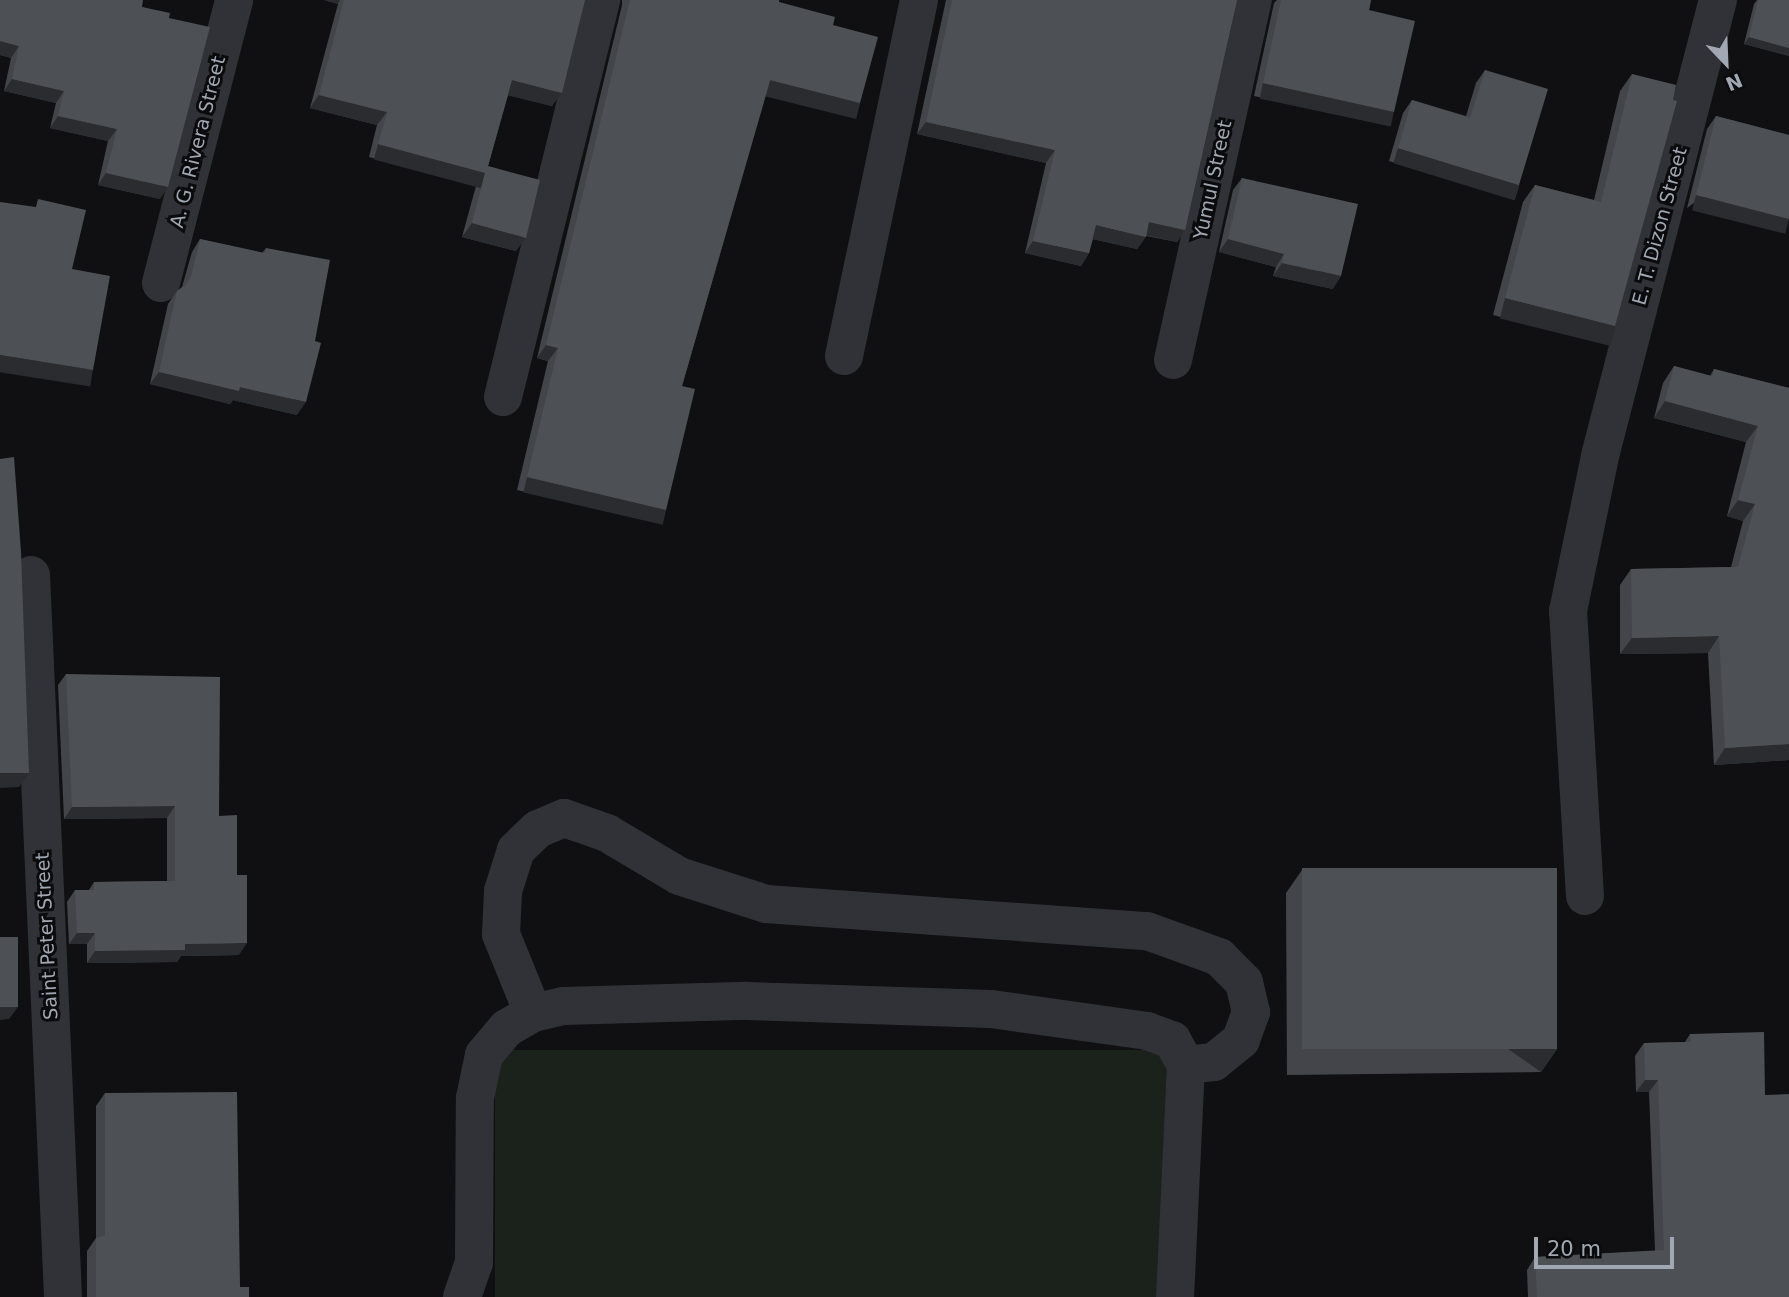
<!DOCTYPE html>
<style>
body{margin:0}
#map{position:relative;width:1789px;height:1297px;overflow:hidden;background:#101012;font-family:"DejaVu Sans",sans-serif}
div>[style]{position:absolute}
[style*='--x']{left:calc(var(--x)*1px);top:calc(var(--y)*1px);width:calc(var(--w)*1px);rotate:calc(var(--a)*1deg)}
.green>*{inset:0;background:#1a221b;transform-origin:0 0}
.minor>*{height:38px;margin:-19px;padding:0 19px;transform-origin:19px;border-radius:19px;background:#313237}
.wall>*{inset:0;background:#43454a}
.shaded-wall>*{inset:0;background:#2a2c2f;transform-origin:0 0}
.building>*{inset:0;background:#4d5055;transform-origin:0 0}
span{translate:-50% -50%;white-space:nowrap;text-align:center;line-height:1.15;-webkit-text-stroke:6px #0b0b0d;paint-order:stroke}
.street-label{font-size:19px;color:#a0a8b4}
.north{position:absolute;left:1691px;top:28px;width:70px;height:70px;-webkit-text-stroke:5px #0b0b0d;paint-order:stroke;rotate:157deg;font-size:19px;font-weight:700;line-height:28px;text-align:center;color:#a0a8b4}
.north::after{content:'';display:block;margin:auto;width:24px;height:32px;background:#a0a8b4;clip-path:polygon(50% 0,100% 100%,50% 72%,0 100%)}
.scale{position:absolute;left:1534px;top:1237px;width:140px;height:32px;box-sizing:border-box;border:4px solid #a0a8b4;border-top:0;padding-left:9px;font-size:21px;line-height:24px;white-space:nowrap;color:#a0a8b4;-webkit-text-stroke:5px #0b0b0d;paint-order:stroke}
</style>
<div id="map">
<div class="green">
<div style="left:1173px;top:1050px;width:247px;height:678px;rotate:90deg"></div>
</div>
<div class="minor">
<div style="--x:161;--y:283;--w:292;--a:-75.5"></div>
<div style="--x:844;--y:356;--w:364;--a:-78.1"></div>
<div style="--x:1173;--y:360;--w:369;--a:-77.5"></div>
<div style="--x:503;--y:397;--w:409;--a:-76.1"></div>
<div style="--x:31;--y:575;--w:723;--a:87.46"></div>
<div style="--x:1585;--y:896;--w:286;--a:-93.4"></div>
<div style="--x:1568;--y:611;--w:162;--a:-78.3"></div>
<div style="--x:1601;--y:452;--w:467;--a:-75.5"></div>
<div style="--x:533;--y:1013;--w:85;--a:-112.1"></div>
<div style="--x:501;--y:934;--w:43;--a:-87.3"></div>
<div style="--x:503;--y:891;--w:43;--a:-72.4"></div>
<div style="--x:516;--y:850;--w:30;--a:-44"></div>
<div style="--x:538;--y:829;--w:28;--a:-23"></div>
<div style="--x:564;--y:818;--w:46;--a:19.2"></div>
<div style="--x:607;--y:833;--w:84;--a:30.8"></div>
<div style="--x:679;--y:876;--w:91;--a:17.8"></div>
<div style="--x:766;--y:904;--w:382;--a:4.1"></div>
<div style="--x:1147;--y:931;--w:77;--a:19.9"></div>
<div style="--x:1219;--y:957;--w:35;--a:45"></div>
<div style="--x:1244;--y:982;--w:31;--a:77"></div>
<div style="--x:1251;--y:1012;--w:30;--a:110"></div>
<div style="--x:1241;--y:1040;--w:35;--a:141"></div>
<div style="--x:1214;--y:1062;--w:28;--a:174"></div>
<div style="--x:462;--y:1297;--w:36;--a:-71"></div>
<div style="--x:474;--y:1263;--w:165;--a:-89.7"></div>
<div style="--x:475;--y:1098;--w:44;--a:-78.2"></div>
<div style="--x:484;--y:1055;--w:35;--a:-50"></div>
<div style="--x:507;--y:1028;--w:30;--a:-30"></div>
<div style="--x:533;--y:1013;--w:31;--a:-13"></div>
<div style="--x:563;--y:1006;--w:184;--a:-1.6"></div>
<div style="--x:747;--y:1001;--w:244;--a:1.9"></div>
<div style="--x:991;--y:1009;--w:158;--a:8"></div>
<div style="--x:1147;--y:1031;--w:27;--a:20"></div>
<div style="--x:1172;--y:1040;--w:29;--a:61"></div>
<div style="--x:1186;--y:1065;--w:232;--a:92.7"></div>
</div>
<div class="wall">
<div style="clip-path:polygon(0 0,142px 7px,169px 18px,160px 199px,98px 185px,108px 141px,50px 128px,56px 103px,4px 91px,11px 58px,0 55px)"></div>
<div style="clip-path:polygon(324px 0,585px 0,552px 106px,508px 95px,488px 166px,516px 251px,462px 237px,476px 186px,369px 157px,377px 125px,310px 108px,338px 4px)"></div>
<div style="clip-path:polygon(622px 0,779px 0,779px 2px,833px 25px,860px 103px,851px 117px,766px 95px,682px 386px,657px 523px,517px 490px,548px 361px,537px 358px,622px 5px)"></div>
<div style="clip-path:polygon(946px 0,1237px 0,1185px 230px,1177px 242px,1146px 236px,1137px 249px,1093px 239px,1089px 253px,1081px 266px,1025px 253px,1046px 163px,917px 134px)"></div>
<div style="clip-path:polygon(1277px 0,1371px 0,1369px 10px,1385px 125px,1254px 96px,1274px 3px)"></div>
<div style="clip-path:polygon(1757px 0,1789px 0,1789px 56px,1744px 44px,1754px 4px)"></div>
<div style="clip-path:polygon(1485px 70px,1519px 185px,1510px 197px,1389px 161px,1403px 113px,1412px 100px,1466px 116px,1476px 83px)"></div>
<div style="clip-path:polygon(1632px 74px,1615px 326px,1603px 343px,1493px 315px,1523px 202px,1535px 185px,1594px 200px,1620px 91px)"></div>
<div style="clip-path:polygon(1716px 116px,1789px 135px,1687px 208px,1707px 129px)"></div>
<div style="clip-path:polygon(1242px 178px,1333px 289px,1273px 276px,1276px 267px,1219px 252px,1233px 190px)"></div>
<div style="clip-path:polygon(200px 239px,262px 253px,266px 248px,297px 415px,233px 400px,230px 404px,150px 384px,168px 304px,177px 291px,182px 287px,192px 252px)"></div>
<div style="clip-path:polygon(1674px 366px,1710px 376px,1714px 369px,1789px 388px,1789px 760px,1714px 765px,1708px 653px,1620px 654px,1620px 585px,1631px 569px,1731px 567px,1743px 521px,1727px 516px,1746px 442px,1654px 418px,1663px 383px)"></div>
<div style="clip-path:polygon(66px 674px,219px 816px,237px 875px,239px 955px,181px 956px,177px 962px,87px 963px,87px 944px,69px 944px,67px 902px,75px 890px,89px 890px,94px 882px,167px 881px,167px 818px,64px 819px,58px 685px)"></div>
<div style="clip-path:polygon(1302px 870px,1557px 1049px,1541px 1072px,1287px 1075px,1286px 893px)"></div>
<div style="clip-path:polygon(1690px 1034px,1765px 1095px,1789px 1297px,1528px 1297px,1527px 1270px,1535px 1257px,1655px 1251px,1649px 1092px,1636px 1092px,1635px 1056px,1644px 1043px,1685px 1042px)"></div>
<div style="clip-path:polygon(105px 1093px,240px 1287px,249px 1297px,87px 1297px,87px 1251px,96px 1238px,96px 1106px)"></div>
</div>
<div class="shaded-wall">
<div style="clip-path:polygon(324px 0,340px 0,338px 4px)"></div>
<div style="clip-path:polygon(1749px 37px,1789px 48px,1789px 56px,1744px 44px)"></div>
<div style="clip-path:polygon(0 41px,19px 46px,11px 58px,0 55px)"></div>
<div style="clip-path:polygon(12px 79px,64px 91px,56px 103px,4px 91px)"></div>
<div style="clip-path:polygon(512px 80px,562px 93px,552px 106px,502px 94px)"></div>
<div style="left:770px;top:80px;width:93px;height:17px;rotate:14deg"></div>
<div style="left:1263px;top:83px;width:134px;height:16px;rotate:12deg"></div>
<div style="clip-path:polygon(319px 95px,387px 112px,377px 125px,310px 108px)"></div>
<div style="clip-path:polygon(58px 116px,117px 129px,108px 141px,50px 128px)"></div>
<div style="clip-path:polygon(926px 122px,1055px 150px,1046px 163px,917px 134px)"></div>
<div style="left:378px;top:144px;width:111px;height:16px;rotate:15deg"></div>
<div style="left:1398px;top:148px;width:127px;height:16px;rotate:17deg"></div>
<div style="clip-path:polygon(106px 173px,168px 187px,160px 199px,98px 185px)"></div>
<div style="left:1696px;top:195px;width:96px;height:16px;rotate:14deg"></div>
<div style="clip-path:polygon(1149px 222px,1185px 230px,1177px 242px,1140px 234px)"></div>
<div style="clip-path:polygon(472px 223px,526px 238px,516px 251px,462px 237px)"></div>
<div style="clip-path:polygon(1096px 225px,1146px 237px,1137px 249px,1087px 238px)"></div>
<div style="clip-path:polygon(1228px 239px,1284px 254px,1276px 267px,1219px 252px)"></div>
<div style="clip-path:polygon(1033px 241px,1089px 253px,1081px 266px,1025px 253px)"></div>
<div style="clip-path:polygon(1282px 263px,1341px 276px,1333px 289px,1273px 276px)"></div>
<div style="left:1505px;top:298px;width:114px;height:21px;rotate:14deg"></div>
<div style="clip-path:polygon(546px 345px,558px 348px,548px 361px,537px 358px)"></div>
<div style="left:0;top:355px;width:94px;height:17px;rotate:9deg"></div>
<div style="clip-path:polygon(159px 372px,240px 387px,306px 402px,297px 415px,233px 400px,230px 404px,150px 384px)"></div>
<div style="clip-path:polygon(1665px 401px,1758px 426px,1746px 442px,1654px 418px)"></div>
<div style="left:527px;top:477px;width:143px;height:16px;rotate:13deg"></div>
<div style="clip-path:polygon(1738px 500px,1755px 504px,1743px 521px,1727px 516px)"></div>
<div style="clip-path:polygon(1719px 636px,1708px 653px,1620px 654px,1632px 638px)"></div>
<div style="clip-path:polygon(1789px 744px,1789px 760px,1714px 765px,1725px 748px)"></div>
<div style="clip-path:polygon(0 773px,29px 773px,19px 787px,0 788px)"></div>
<div style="clip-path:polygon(175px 806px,167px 818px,64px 819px,72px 807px)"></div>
<div style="clip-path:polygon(77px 933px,95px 933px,87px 944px,69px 944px)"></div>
<div style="clip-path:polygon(247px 943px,239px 955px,181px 956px,177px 962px,87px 963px,95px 951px,185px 944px)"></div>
<div style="clip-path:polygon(0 1007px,18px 1007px,9px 1019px,0 1020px)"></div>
<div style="left:1557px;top:1049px;width:28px;height:254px;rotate:125deg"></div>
<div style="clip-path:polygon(1645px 1080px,1658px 1080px,1649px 1092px,1636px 1092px)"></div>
</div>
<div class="building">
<div style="clip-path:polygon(0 0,143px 0,142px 7px,170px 13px,169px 18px,210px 27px,168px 187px,106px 173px,117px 129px,58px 116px,64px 91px,12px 79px,19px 46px,0 41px)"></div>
<div style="clip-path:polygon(344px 0,585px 0,562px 93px,512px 80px,488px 166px,540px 180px,526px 238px,472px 223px,485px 173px,378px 144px,387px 112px,319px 95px)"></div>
<div style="clip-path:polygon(630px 0,779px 0,779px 2px,835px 17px,833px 25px,878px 37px,860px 103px,770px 80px,682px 386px,695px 389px,666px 510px,527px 477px,558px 348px,546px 345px)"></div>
<div style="clip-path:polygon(952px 0,1237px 0,1185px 230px,1149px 222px,1146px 237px,1096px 225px,1089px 253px,1033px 241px,1055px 150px,926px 122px)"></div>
<div style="clip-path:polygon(1281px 0,1371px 0,1369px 10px,1415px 21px,1394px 112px,1263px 83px)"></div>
<div style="clip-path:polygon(1758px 0,1789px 0,1789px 48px,1749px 37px)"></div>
<div style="clip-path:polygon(1485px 70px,1548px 89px,1519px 185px,1398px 148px,1412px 100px,1470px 118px)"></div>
<div style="clip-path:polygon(1632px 74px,1676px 85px,1673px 100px,1677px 101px,1615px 326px,1505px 298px,1535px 185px,1601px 202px)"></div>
<div style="clip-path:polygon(1716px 116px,1789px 135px,1789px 219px,1696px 195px)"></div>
<div style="clip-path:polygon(1242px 178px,1358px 204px,1341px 276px,1282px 263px,1284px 254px,1228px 239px)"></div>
<div style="clip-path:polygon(38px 199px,86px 210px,72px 269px,110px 276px,93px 370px,0 355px,0 202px,36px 207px)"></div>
<div style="clip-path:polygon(200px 239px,265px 253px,266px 248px,330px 260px,315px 341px,321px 343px,306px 402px,240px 387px,239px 391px,159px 372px,177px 291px,186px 285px,191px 276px)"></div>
<div style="clip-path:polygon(1674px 366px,1712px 376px,1714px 369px,1789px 388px,1789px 744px,1725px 748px,1719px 636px,1632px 638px,1631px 569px,1738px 567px,1755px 504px,1738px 500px,1758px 426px,1665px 401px)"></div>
<div style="clip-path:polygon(14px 457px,21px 552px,29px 773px,0 773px,0 459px)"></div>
<div style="clip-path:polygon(66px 674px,220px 677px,219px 816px,237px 815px,237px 875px,247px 875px,247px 943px,185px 944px,185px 950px,95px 951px,95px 933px,77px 933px,75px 890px,94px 890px,94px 882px,175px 881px,175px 806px,72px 807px)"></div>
<div style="left:1557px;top:868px;width:181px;height:255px;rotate:90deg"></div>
<div style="left:0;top:937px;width:18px;height:70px"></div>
<div style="clip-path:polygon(1764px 1032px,1765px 1095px,1789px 1094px,1789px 1297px,1537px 1297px,1535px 1257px,1664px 1250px,1658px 1080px,1645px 1080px,1644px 1043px,1691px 1042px,1690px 1034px)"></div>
<div style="clip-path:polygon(237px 1092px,240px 1287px,249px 1287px,249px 1297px,96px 1297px,96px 1238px,105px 1235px,105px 1093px)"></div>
</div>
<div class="street-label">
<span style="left:198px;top:142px;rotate:-76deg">A. G. Rivera Street</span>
<span style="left:1213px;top:180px;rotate:-78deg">Yumul Street</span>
<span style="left:1660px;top:226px;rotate:-75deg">E. T. Dizon Street</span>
<span style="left:47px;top:936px;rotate:-93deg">Saint Peter Street</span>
</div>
<div class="north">N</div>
<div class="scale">20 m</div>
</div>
